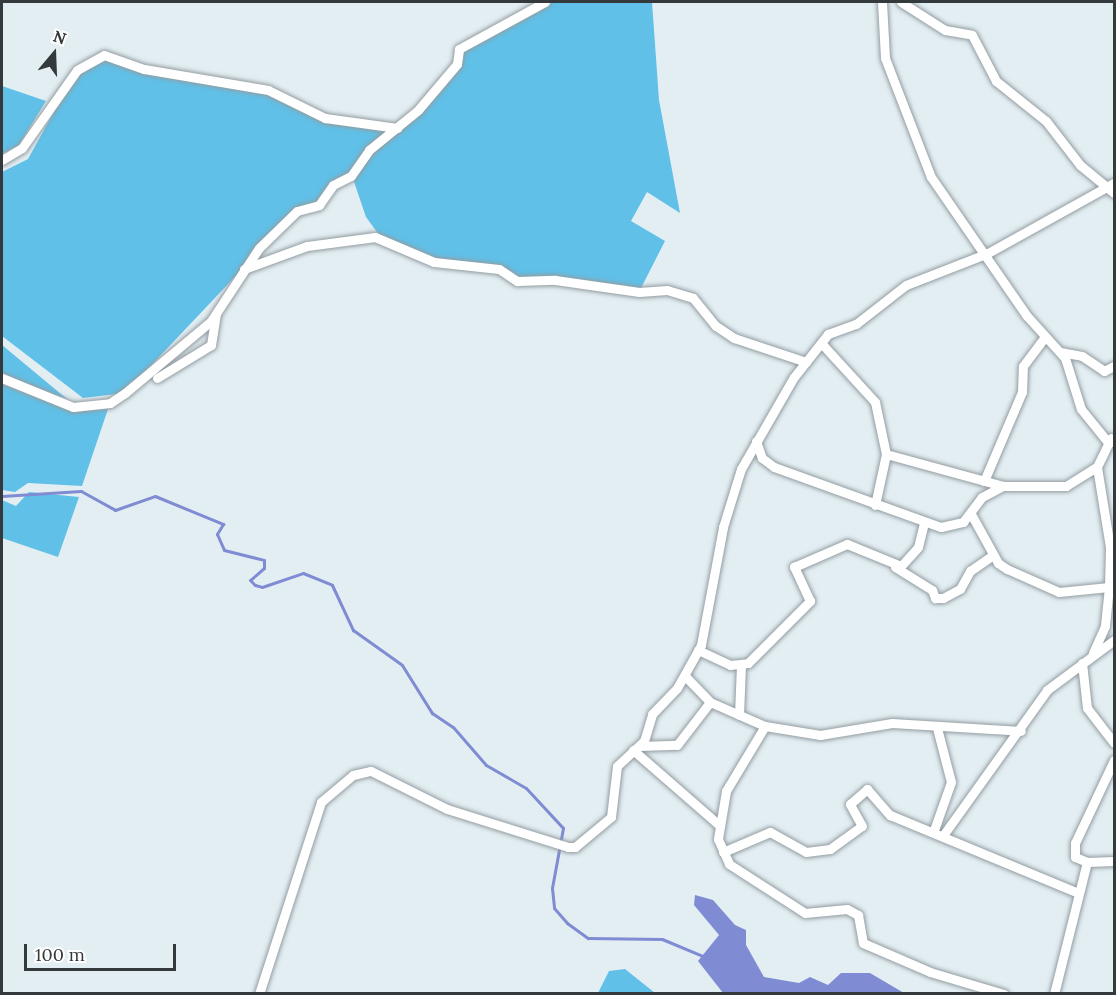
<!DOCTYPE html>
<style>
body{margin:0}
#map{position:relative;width:1116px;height:995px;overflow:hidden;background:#e3eef3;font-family:Lora,serif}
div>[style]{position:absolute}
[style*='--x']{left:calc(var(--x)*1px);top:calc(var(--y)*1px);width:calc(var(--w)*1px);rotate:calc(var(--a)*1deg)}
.forest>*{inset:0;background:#60c0e8}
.water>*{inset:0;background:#7f8cd3}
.stream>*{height:3px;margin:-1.5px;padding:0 1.5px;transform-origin:1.5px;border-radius:1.5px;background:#7f8cd3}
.roads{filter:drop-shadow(0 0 2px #939da1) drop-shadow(0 0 2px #939da1)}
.minor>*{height:9px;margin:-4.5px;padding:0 4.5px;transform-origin:4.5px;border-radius:4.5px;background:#fff}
span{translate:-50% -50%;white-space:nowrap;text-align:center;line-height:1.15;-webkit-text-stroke:4.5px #fff;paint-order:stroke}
.frame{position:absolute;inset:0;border:3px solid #34393b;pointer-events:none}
.north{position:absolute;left:24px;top:24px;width:60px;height:60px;-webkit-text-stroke:4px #fff;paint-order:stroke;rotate:19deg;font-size:16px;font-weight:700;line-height:24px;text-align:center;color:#34393b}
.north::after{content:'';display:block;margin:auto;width:21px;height:27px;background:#34393b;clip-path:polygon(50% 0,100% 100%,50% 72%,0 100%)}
.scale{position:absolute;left:24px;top:944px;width:152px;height:27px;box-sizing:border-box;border:3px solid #34393b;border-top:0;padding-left:8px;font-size:18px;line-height:21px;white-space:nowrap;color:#34393b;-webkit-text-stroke:4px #fff;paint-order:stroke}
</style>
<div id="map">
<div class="forest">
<div style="clip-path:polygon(545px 2px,652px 2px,659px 100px,680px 213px,647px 192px,631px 221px,665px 241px,639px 292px,555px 280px,517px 281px,499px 269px,456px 266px,382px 239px,366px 217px,352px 176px,333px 185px,319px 205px,297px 211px,125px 393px,83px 398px,2px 336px,2px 172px,28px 159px,77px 70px,104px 55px,144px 69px,268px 90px,311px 113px,397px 128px,456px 64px,459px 49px)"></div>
<div style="clip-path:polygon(2px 86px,46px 101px,19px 145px,2px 154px)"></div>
<div style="clip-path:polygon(2px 345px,67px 399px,2px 375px)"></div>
<div style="clip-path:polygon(2px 384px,73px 412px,108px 409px,82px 486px,28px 483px,15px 492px,2px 490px)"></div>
<div style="clip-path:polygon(29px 492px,79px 497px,58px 557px,2px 538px,2px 500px,16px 506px)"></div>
<div style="clip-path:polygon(625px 969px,655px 993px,598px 993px,609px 971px)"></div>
</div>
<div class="water">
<div style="clip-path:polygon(695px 895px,713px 900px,735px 925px,746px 930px,746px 945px,764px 977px,799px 983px,810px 977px,828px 985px,841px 973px,870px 973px,904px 993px,723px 993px,698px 961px,719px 935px,694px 905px)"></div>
</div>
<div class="stream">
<div style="--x:2;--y:496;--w:79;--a:-3.6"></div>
<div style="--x:81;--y:491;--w:39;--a:29"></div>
<div style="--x:115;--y:510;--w:42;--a:-19.3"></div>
<div style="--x:155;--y:496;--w:74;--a:22.4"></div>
<div style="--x:223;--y:524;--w:12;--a:121"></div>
<div style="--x:217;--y:534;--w:17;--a:66"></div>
<div style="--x:224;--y:550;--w:41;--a:14"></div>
<div style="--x:264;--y:560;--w:8;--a:90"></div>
<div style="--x:264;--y:568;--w:18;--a:139"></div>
<div style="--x:250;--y:580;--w:7;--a:45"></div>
<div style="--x:255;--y:585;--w:7;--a:16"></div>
<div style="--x:262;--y:587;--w:43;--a:-18.9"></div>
<div style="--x:303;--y:573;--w:31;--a:22"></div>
<div style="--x:332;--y:585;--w:50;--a:65"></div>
<div style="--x:353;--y:630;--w:60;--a:35.5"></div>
<div style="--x:402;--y:665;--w:57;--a:58"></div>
<div style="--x:432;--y:713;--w:25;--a:34"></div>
<div style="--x:453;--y:727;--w:50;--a:49"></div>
<div style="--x:486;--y:765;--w:46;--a:29.9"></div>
<div style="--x:526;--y:788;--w:54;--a:47.2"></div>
<div style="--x:563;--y:828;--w:61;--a:100.4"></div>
<div style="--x:552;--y:888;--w:20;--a:84"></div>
<div style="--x:554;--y:908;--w:20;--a:49"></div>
<div style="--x:567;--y:923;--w:26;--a:36"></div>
<div style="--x:588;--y:938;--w:74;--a:0.8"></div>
<div style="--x:662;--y:939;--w:47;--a:22.7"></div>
</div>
<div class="roads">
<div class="minor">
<div style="--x:882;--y:2;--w:56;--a:86.9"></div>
<div style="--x:885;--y:58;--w:128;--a:68.9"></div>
<div style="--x:931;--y:177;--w:169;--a:55.4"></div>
<div style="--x:1027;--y:316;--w:57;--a:47.9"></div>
<div style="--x:1065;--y:358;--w:53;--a:72.6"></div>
<div style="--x:1081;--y:409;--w:41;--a:50.9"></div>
<div style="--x:1107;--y:441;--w:7;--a:8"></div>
<div style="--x:901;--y:2;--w:52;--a:32.5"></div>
<div style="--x:945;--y:30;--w:27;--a:10"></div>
<div style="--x:972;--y:35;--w:52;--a:62.4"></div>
<div style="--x:996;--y:81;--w:64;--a:38.7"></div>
<div style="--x:1046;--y:121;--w:56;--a:52.3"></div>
<div style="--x:1080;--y:165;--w:44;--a:39.5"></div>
<div style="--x:2;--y:160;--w:23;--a:-31"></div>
<div style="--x:22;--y:148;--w:95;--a:-54.8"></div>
<div style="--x:77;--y:70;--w:31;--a:-29"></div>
<div style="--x:104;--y:55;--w:42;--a:19.3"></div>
<div style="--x:144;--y:69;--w:126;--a:9.6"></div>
<div style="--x:268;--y:90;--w:64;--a:26.2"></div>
<div style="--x:325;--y:118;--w:73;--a:7.9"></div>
<div style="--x:244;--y:269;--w:67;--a:-20.1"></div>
<div style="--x:307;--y:246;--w:69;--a:-7.5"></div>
<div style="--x:375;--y:237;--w:64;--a:23"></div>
<div style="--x:434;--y:262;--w:65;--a:6.1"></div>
<div style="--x:499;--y:269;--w:22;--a:34"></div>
<div style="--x:517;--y:281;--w:38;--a:-2"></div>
<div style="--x:555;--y:280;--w:85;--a:8.1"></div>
<div style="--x:639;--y:292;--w:28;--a:-4"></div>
<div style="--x:667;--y:290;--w:27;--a:17"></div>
<div style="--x:693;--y:298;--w:36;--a:51"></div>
<div style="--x:716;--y:326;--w:22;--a:34"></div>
<div style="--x:734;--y:338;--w:76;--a:18.4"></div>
<div style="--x:822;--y:344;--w:79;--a:47.6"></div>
<div style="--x:875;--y:402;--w:53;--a:78.1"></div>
<div style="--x:886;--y:454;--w:121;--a:15.3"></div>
<div style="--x:1060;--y:352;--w:22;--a:10"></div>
<div style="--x:1082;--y:356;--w:27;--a:34"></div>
<div style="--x:1104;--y:371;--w:11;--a:-27"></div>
<div style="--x:2;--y:378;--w:77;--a:22.2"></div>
<div style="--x:73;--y:407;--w:37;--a:-6"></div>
<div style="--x:110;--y:403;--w:18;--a:-34"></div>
<div style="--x:125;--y:393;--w:112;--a:-39.9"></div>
<div style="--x:211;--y:321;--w:87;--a:-56.7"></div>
<div style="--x:259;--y:248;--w:53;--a:-44.2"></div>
<div style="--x:297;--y:211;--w:23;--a:-15"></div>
<div style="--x:319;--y:205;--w:24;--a:-55"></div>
<div style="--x:333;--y:185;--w:20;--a:-27"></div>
<div style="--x:351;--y:176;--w:32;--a:-55"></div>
<div style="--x:369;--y:150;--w:63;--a:-39.2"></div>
<div style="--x:418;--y:110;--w:60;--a:-49.7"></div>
<div style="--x:457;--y:64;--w:15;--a:-82"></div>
<div style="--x:459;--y:49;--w:98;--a:-28.7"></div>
<div style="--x:157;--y:378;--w:63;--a:-31.4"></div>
<div style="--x:211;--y:345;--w:31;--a:-81"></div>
<div style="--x:1111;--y:438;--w:32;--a:116"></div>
<div style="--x:1097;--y:467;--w:81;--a:80.8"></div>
<div style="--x:1110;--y:547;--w:40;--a:91.4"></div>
<div style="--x:1109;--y:587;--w:5;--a:0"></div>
<div style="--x:756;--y:441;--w:18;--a:71"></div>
<div style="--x:762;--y:458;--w:15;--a:37"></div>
<div style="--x:774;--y:467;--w:177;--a:19.8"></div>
<div style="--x:941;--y:527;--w:23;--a:-13"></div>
<div style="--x:963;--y:522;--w:31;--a:-53"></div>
<div style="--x:982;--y:497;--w:24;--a:-28"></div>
<div style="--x:1003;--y:486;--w:63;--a:0"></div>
<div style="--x:1066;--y:486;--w:36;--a:-32"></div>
<div style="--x:984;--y:481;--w:97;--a:-66.9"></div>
<div style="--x:1022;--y:392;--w:26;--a:-88"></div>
<div style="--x:1023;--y:366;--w:35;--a:-53"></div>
<div style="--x:875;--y:505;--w:52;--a:-77.8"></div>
<div style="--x:971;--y:514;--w:56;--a:61.1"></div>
<div style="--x:998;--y:563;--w:11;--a:34"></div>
<div style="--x:1007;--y:569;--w:57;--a:23.9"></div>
<div style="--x:1059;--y:592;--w:50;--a:-5.7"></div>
<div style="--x:1109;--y:587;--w:39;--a:96"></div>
<div style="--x:1105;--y:626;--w:30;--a:114"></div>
<div style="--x:895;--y:567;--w:44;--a:31.9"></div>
<div style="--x:932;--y:590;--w:9;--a:69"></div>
<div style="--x:935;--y:598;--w:8;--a:0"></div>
<div style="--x:943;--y:598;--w:19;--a:-28"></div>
<div style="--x:960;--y:589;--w:21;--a:-61"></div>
<div style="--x:970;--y:571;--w:28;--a:-35"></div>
<div style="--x:698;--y:650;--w:35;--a:25"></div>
<div style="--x:730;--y:665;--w:18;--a:-6"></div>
<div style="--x:748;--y:663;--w:88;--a:-45"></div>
<div style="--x:810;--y:601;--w:38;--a:-115"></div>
<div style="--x:794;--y:567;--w:58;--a:-23.5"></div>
<div style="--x:847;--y:544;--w:58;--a:22.2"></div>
<div style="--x:901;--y:566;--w:25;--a:-48"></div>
<div style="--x:918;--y:547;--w:25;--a:-76"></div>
<div style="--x:1082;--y:663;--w:45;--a:83.7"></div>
<div style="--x:1087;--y:708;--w:44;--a:52.4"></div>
<div style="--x:685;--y:676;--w:36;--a:46"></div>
<div style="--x:739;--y:715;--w:50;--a:-87.7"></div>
<div style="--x:765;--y:726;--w:76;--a:121"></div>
<div style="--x:726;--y:791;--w:49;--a:99.5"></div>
<div style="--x:718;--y:839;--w:27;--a:66"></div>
<div style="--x:729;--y:864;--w:90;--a:32.8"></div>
<div style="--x:805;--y:913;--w:42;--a:-5.4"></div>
<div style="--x:847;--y:909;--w:13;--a:29"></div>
<div style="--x:858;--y:915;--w:28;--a:80"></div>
<div style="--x:863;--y:943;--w:73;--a:23.4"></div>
<div style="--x:930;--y:972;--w:77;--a:16.6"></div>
<div style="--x:639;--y:746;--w:38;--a:-2"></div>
<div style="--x:677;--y:745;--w:54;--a:-52.5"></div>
<div style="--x:710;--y:702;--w:60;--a:23.6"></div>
<div style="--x:765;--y:726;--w:56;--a:9.3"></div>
<div style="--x:820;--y:735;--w:73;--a:-9.5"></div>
<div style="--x:892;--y:723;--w:129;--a:3.5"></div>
<div style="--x:633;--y:750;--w:114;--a:41.1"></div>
<div style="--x:934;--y:830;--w:51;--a:-70.5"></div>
<div style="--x:951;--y:782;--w:56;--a:-104.5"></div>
<div style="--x:944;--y:834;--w:177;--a:-54.4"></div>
<div style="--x:1047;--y:690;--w:84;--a:-36.7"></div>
<div style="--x:723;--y:852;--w:51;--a:-23.1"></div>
<div style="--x:770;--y:832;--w:41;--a:29.1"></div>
<div style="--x:806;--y:852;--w:24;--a:-7"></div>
<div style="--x:830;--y:849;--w:39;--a:-36"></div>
<div style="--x:862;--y:826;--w:25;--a:-119"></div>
<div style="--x:850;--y:804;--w:23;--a:-41"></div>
<div style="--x:867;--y:789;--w:35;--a:49"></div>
<div style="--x:890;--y:815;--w:201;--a:22.5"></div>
<div style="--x:1087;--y:862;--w:27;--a:-2"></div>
<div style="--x:259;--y:994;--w:202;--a:-72.1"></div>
<div style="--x:321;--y:802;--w:42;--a:-40.2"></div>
<div style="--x:353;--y:775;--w:18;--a:-13"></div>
<div style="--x:371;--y:771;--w:85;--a:26.6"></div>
<div style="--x:447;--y:809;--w:127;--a:17.4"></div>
<div style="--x:568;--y:847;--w:7;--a:0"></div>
<div style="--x:575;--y:847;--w:47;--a:-39.8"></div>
<div style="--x:611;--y:817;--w:51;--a:-83.3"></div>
<div style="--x:617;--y:766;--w:37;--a:-43"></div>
<div style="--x:644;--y:741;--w:28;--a:-73"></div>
<div style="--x:652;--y:714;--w:36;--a:-46"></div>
<div style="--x:677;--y:688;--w:49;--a:-60.8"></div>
<div style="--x:701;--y:645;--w:120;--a:-79.4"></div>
<div style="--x:723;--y:527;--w:61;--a:-72.8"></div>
<div style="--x:741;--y:469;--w:106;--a:-60.1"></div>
<div style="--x:794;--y:377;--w:55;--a:-51.7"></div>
<div style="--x:828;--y:334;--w:30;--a:-20"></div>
<div style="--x:856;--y:324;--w:63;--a:-38"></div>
<div style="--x:906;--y:285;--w:88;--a:-21.3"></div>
<div style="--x:988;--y:253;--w:144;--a:-29.1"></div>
<div style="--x:1054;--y:994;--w:136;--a:-76"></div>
<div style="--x:1087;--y:862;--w:13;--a:-157"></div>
<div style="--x:1075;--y:857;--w:14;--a:-90"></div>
<div style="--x:1075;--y:843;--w:92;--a:-64.8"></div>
</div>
</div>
<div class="frame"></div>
<div class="north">N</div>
<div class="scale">100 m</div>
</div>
